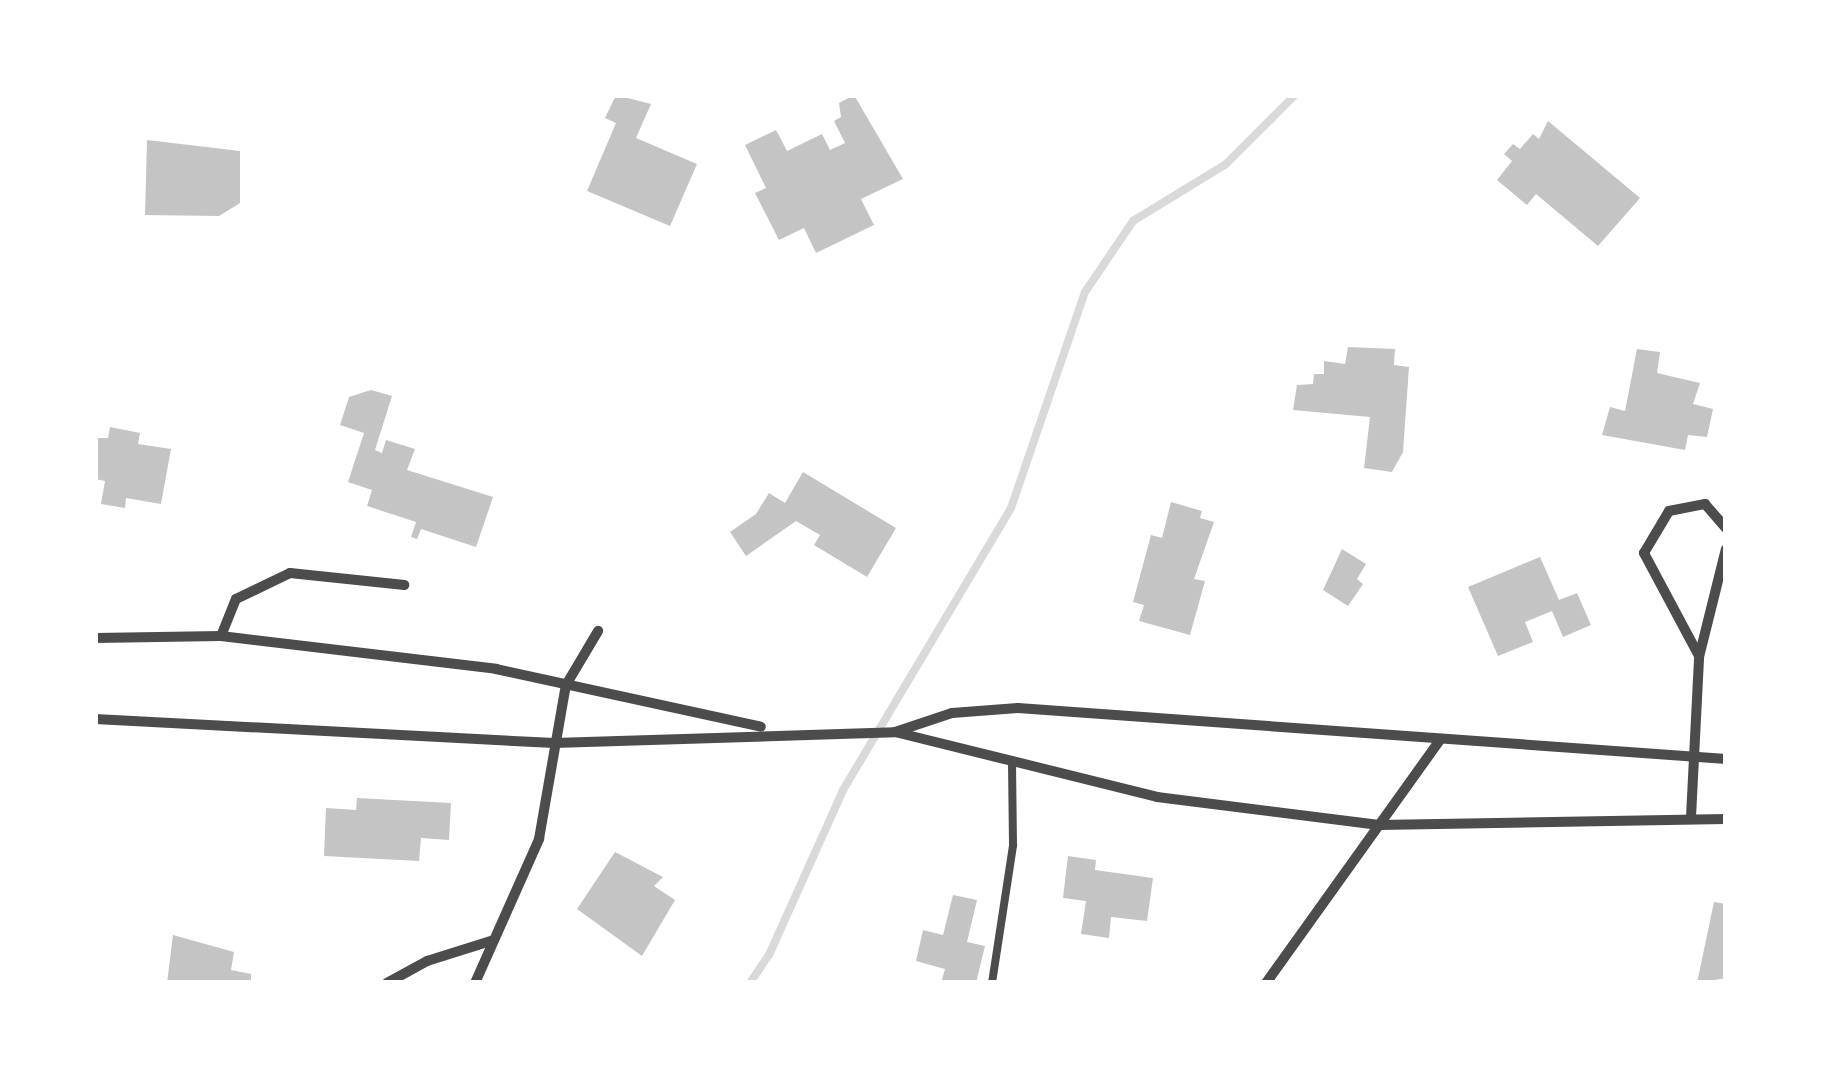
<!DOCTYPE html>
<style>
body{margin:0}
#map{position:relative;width:1821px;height:1078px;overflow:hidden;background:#fff;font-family:"Open Sans",sans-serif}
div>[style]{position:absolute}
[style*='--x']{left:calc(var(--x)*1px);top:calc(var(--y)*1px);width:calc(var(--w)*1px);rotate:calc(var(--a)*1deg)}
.stream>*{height:8px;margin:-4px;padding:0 4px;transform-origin:4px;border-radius:4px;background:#d9d9d9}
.building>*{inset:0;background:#c4c4c4}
.service>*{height:8px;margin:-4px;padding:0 4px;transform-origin:4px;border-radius:4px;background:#4c4c4c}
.minor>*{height:10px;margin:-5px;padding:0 5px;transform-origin:5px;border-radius:5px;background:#4c4c4c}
span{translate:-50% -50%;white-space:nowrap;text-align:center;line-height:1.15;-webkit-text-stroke:10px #fff;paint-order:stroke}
.frame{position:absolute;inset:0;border:98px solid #fff;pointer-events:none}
</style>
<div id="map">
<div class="stream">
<div style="--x:750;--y:983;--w:34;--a:-56"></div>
<div style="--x:769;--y:955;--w:181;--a:-65.8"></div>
<div style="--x:843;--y:790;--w:328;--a:-59.2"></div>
<div style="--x:1011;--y:508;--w:228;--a:-71.1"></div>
<div style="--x:1085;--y:292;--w:86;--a:-55.9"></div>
<div style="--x:1133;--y:221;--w:109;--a:-31.5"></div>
<div style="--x:1226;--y:164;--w:98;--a:-45"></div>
</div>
<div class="building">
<div style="clip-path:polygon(616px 95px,651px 104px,636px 138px,697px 164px,670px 226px,587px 191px,616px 123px,605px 118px)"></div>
<div style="clip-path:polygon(854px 95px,903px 179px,861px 199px,874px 225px,816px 253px,804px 228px,779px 240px,755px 193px,766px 188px,745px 145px,776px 130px,787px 151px,822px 134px,830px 150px,845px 143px,834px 121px,841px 117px,839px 103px)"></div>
<div style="clip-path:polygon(1548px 121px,1640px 198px,1598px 246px,1536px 194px,1527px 205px,1497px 180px,1512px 161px,1504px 154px,1513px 144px,1520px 149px,1533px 134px,1539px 139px)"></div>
<div style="clip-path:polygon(147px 140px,240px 151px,240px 203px,219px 216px,145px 215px)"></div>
<div style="clip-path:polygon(1348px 347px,1395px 349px,1394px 365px,1409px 367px,1403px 452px,1392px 472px,1364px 468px,1370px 417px,1293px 410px,1297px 385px,1313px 384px,1314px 374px,1324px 374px,1324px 361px,1345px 364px)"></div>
<div style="clip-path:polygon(1637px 349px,1660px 352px,1657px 373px,1700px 383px,1693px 404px,1713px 409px,1707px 437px,1688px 435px,1685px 450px,1602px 435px,1610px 407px,1625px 411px)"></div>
<div style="clip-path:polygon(371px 390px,392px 396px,375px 450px,382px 453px,386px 440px,415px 449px,407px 470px,493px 497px,476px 547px,421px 529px,417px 539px,411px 537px,416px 522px,367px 506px,372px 490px,348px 482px,364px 433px,340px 425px,349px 397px)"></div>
<div style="clip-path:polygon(110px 427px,140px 433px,138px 444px,171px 449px,161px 504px,126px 498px,125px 508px,101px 504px,105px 481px,95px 479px,95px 438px,108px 438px)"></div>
<div style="clip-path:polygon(803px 472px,896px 528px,867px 577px,814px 545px,820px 535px,796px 521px,746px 556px,730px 532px,756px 514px,769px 493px,785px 503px)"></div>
<div style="clip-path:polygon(1171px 502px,1202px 511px,1200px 518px,1214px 522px,1194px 579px,1205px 581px,1190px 635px,1139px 621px,1144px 605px,1133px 602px,1151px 535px,1162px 538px)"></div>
<div style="clip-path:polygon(1342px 549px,1366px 564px,1357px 579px,1363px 584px,1348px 606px,1323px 590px)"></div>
<div style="clip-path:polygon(1540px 557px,1559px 600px,1577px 593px,1591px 625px,1563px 637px,1552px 611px,1525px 622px,1533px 642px,1498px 656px,1468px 587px)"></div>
<div style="clip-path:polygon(357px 798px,451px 803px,449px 840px,421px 838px,419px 861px,324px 856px,326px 808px,356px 810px)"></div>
<div style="clip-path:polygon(615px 852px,663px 877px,654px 886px,675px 900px,642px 956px,577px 909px)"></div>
<div style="clip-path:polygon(1068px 856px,1096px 860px,1095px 870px,1153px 878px,1147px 921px,1111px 917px,1109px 938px,1081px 934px,1086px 901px,1063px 898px)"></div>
<div style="clip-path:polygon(953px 895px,977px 900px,967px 942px,985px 946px,976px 983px,941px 983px,945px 969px,916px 961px,923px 930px,943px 935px)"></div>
<div style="clip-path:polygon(1714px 902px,1726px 904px,1726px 978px,1697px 983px)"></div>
<div style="clip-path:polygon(173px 935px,234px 952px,231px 970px,251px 974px,251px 983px,167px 983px)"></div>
</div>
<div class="service">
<div style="--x:992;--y:983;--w:140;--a:-81.3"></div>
<div style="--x:1013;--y:845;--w:85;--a:-90.7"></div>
</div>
<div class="minor">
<div style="--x:221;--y:636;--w:40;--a:-68"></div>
<div style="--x:236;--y:599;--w:60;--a:-25.7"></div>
<div style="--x:290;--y:573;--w:115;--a:6"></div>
<div style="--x:95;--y:638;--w:126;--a:-0.9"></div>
<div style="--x:221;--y:636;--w:277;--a:6.8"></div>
<div style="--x:496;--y:669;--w:271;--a:12.3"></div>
<div style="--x:1699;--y:656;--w:117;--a:-118.1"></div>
<div style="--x:1644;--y:553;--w:49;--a:-59.2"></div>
<div style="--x:1669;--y:511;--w:37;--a:-11"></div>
<div style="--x:1705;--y:504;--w:32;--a:49"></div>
<div style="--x:95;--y:719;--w:460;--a:3"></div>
<div style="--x:554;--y:743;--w:341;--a:-1.8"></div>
<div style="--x:895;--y:732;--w:270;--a:13.9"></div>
<div style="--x:1157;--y:797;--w:224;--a:7.2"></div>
<div style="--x:1379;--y:825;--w:347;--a:-1"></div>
<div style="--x:895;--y:732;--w:60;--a:-18.4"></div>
<div style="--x:952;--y:713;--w:66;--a:-4.3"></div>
<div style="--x:1018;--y:708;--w:710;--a:4.12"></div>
<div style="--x:1691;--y:817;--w:160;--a:-87.1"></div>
<div style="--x:1699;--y:657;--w:111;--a:-76"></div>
<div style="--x:387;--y:983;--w:46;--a:-28.8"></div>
<div style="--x:427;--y:961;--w:70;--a:-17.4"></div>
<div style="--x:475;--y:983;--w:158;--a:-66"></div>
<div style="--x:539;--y:839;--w:156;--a:-80.1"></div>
<div style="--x:566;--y:685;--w:63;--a:-59.3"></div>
<div style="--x:1266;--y:983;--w:299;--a:-54.4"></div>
</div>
<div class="frame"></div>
</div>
